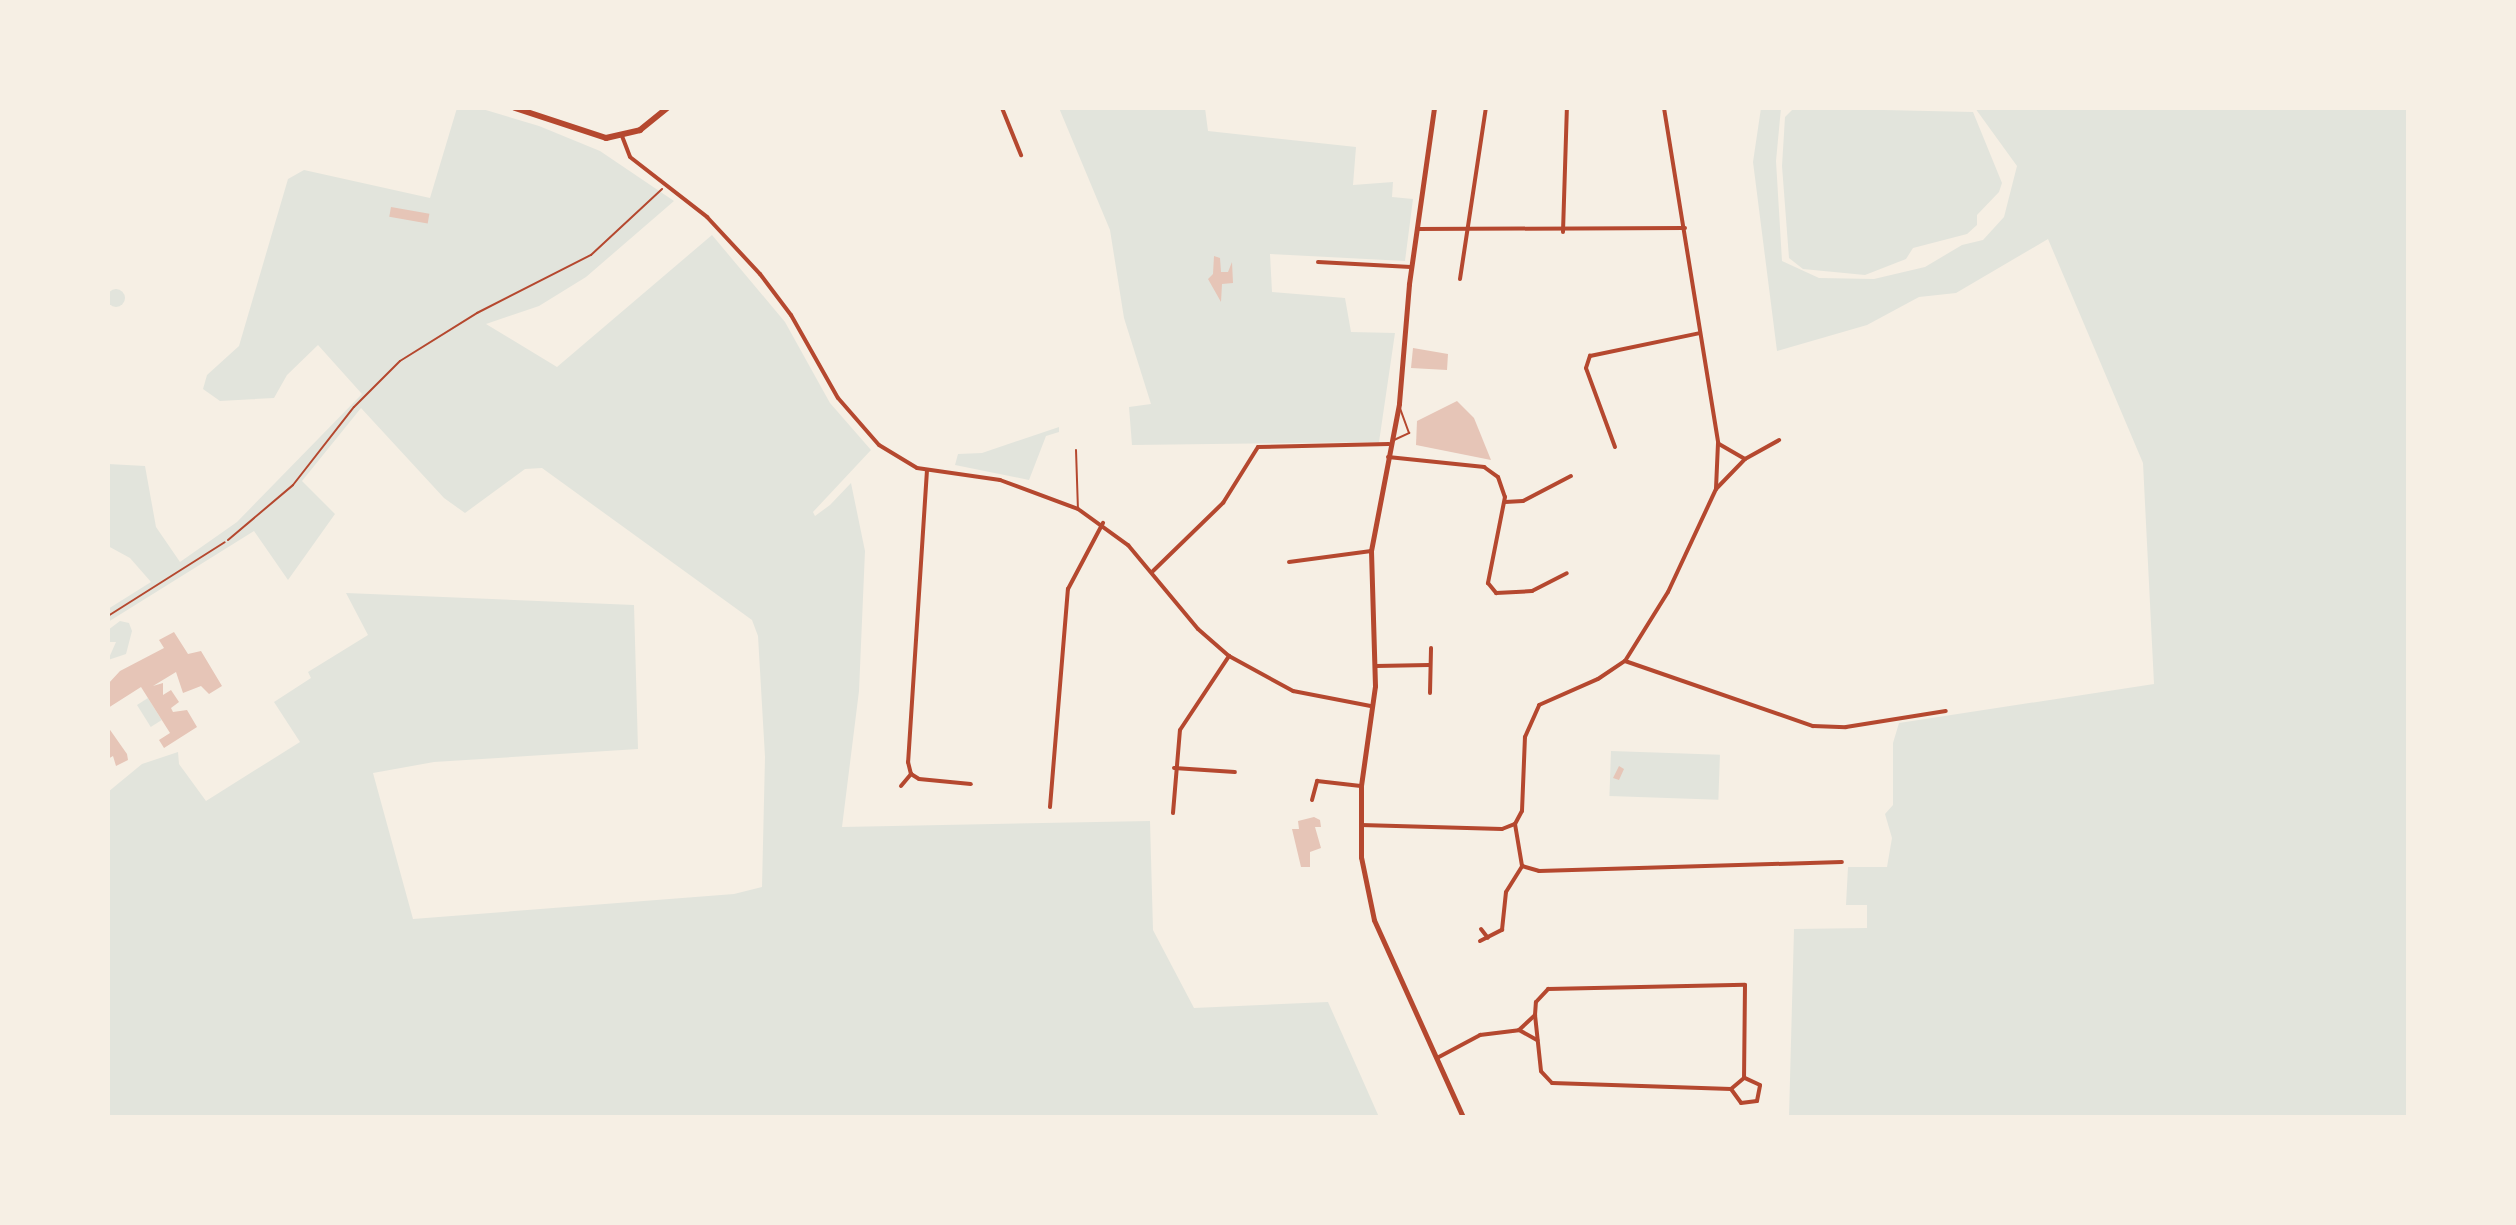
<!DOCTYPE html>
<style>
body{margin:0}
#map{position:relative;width:2516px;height:1225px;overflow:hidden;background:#f6efe4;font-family:Montserrat,sans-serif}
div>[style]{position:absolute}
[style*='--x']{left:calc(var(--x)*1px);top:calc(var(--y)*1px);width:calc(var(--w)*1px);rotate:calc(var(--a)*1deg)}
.green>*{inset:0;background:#e2e4dc;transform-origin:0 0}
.round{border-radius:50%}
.building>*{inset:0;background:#e6c5b7;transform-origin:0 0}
.path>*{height:2px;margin:-1px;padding:0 1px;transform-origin:1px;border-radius:1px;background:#b5482f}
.service>*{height:2px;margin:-1px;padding:0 1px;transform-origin:1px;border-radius:1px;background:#b5482f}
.minor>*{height:4px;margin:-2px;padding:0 2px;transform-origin:2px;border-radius:2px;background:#b5482f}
.tertiary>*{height:4px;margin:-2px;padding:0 2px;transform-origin:2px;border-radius:2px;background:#b5482f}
.secondary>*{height:5px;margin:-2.5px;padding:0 2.5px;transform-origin:2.5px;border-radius:2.5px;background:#b5482f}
.primary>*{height:6px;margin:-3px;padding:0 3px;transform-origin:3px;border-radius:3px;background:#b5482f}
span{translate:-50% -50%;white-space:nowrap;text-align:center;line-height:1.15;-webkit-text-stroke:8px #f6efe4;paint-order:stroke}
.frame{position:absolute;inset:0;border:110px solid #f6efe4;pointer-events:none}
</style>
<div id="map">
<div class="green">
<div style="clip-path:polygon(457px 108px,479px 108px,539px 126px,600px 151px,674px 201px,586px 277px,539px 306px,486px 324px,557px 367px,712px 235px,785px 322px,830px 403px,871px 450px,813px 512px,815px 516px,830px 505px,851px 483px,865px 551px,859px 691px,842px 827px,1150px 821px,1153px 930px,1194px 1008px,1328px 1002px,1379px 1117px,108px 1117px,108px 792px,142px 764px,178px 752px,179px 764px,206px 801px,300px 742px,274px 702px,311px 678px,308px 672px,368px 635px,346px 593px,634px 605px,638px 749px,434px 762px,373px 773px,413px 919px,734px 894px,762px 887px,765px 757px,758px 636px,752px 620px,542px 468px,525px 469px,465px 513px,444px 498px,361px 408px,302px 481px,335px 514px,288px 580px,254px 531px,108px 622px,108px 609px,151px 582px,130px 558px,108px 546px,108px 464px,145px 466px,156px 527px,180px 562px,237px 522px,362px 394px,318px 345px,287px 375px,274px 398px,220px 401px,203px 389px,207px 375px,239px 346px,288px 179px,304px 170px,430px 198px)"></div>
<div style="clip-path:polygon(1059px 108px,1205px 108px,1208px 131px,1356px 147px,1353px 185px,1393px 182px,1392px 197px,1413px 199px,1405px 261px,1270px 254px,1272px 292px,1345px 298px,1351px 332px,1395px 333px,1379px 442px,1132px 445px,1129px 407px,1151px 404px,1124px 318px,1110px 230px)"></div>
<div style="clip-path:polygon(1761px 108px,1781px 108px,1776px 161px,1782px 261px,1819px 278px,1874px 279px,1925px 267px,1962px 245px,1983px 240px,2004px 217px,2017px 166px,1975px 108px,2408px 108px,2408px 1117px,1789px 1117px,1794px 929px,1867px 928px,1867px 905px,1846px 905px,1848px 867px,1887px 867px,1892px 838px,1885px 814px,1893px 805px,1893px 743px,1899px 723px,2154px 684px,2143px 463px,2048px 239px,1956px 293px,1919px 297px,1867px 325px,1777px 351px,1753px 162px)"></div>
<div style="clip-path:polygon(1794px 108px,1973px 112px,2002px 183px,1999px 192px,1977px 215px,1977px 225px,1967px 234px,1913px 248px,1906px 259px,1865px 275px,1803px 269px,1789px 258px,1782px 166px,1785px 117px)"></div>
<div class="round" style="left:107px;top:289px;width:18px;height:18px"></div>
<div style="clip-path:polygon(1059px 427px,1059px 432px,1046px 436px,1029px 480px,955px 465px,958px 454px,982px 453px)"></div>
<div style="clip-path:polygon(120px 621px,129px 623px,132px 631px,126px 654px,108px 660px,116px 642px,108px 642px,108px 630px)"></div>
<div style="left:148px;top:698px;width:26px;height:13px;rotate:58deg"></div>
<div style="left:1611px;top:751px;width:109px;height:45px;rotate:2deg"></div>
</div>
<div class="building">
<div style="left:391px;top:207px;width:39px;height:10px;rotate:10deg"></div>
<div style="clip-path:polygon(1214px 256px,1220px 258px,1221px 272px,1228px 272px,1232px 262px,1233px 283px,1222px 284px,1221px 302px,1208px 279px,1213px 274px)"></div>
<div style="clip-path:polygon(1413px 348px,1448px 354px,1447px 370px,1411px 368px)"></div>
<div style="clip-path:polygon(1457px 401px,1474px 418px,1491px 460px,1416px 445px,1417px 421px)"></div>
<div style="clip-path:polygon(174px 632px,188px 654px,201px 651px,222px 686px,209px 694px,201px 686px,183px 693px,176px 672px,153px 686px,163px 683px,163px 695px,171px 690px,179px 702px,171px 708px,173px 712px,187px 710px,197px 727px,164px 748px,159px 740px,170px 733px,141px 687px,108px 708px,108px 684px,120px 671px,164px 648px,159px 640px)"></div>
<div style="clip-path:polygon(108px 727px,127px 754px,128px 760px,116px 766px,113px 756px,108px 759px)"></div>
<div style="clip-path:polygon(1619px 766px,1624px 769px,1619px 780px,1613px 778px)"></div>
<div style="clip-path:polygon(1314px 817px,1320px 820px,1321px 827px,1315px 827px,1321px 848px,1310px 852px,1310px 867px,1301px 867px,1292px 829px,1299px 829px,1298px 821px)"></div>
</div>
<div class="path">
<div style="--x:228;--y:540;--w:85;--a:-40.2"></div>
<div style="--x:293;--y:485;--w:99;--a:-52"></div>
<div style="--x:354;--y:407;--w:65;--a:-45"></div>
<div style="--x:400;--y:361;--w:91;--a:-31.9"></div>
<div style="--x:477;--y:313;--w:128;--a:-27"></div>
<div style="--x:591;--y:255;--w:97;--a:-42.9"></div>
</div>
<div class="service">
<div style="--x:1394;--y:440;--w:17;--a:-25"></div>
<div style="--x:1409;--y:433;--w:30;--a:-110"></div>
<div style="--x:1076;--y:450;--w:59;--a:88.1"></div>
<div style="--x:108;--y:616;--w:138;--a:-32.3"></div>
</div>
<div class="minor">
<div style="--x:1002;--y:108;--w:51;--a:68"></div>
<div style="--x:1664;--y:108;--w:339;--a:80.8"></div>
<div style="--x:1718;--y:443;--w:46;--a:92.5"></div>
<div style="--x:1417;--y:229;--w:268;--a:-0.2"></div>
<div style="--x:1563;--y:232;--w:124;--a:-88.2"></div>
<div style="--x:1318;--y:262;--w:93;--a:3.1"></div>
<div style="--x:1460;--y:279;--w:173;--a:-81.4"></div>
<div style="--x:1719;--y:444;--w:30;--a:30"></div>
<div style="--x:1615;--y:447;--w:84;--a:-110.2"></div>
<div style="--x:1586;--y:368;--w:13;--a:-72"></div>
<div style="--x:1590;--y:356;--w:112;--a:-11.8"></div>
<div style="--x:1388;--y:457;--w:97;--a:5.9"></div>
<div style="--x:1484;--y:467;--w:17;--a:36"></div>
<div style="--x:1498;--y:477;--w:21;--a:71"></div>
<div style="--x:1505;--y:497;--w:88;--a:101.2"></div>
<div style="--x:1488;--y:583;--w:13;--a:51"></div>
<div style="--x:1496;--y:593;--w:36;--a:-3"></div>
<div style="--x:1532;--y:591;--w:39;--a:-27"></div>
<div style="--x:927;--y:470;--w:293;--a:93.7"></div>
<div style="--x:908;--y:762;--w:12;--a:76"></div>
<div style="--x:911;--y:774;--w:9;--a:32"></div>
<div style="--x:919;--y:779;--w:52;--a:5.5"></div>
<div style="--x:1505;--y:502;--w:18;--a:-3"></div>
<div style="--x:1523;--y:501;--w:54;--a:-27.5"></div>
<div style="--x:1289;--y:562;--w:83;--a:-7.6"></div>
<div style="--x:1153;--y:571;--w:98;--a:-44.2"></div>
<div style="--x:1223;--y:503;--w:66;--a:-58"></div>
<div style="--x:1258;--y:447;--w:131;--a:-1.3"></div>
<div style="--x:1625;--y:661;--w:199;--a:19.1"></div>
<div style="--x:1813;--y:726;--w:33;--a:2"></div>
<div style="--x:1846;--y:727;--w:101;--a:-9.1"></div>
<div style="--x:1376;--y:666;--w:53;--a:-1.1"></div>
<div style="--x:1430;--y:693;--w:45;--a:-88.7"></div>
<div style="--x:1174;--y:768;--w:61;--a:3.8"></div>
<div style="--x:901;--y:786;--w:16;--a:-50"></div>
<div style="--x:1312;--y:800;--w:20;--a:-75"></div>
<div style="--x:1317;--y:781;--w:44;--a:6.5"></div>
<div style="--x:1050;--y:807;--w:219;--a:-85.3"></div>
<div style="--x:1068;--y:589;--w:75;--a:-62.1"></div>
<div style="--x:1173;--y:813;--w:83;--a:-85.2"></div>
<div style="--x:1180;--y:730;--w:89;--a:-56.5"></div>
<div style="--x:1515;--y:824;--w:43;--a:80.5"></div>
<div style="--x:1522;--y:866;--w:18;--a:16"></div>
<div style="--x:1539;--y:871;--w:303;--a:-1.7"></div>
<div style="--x:1361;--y:825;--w:141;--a:1.6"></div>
<div style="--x:1502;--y:829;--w:14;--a:-21"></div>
<div style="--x:1515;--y:824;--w:15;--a:-62"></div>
<div style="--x:1522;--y:811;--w:74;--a:-87.7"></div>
<div style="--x:1525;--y:737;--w:35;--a:-66"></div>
<div style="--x:1539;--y:705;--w:64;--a:-23.8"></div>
<div style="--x:1598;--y:679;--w:32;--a:-34"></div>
<div style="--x:1625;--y:661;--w:81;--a:-58.1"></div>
<div style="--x:1668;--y:592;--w:114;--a:-65"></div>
<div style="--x:1716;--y:489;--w:42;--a:-46"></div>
<div style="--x:1745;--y:459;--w:39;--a:-29"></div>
<div style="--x:1481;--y:929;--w:11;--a:52"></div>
<div style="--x:1480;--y:941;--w:25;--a:-27"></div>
<div style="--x:1502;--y:930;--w:38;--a:-84"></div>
<div style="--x:1506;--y:892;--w:31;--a:-58"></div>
<div style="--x:1519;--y:1030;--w:21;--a:29"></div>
<div style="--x:1437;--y:1058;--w:49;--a:-28.1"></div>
<div style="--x:1480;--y:1035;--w:39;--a:-7"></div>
<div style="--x:1519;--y:1030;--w:22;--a:-43"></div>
<div style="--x:1535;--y:1015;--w:13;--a:-86"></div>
<div style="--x:1536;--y:1002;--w:18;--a:-47"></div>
<div style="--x:1548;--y:989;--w:197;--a:-1.2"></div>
<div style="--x:1745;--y:985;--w:93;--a:90.6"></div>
<div style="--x:1744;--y:1078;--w:17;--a:140"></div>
<div style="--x:1731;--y:1089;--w:179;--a:-178.1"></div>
<div style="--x:1552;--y:1083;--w:16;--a:-133"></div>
<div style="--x:1541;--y:1071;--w:56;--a:-96.1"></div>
<div style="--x:1731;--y:1089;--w:17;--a:54"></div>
<div style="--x:1741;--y:1103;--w:16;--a:-7"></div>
<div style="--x:1757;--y:1101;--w:16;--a:-79"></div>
<div style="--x:1760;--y:1085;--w:17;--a:-155"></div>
</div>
<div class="tertiary">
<div style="--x:622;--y:136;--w:22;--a:69"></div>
<div style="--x:630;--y:157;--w:98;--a:37.9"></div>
<div style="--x:707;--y:217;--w:78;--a:47.1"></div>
<div style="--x:760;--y:274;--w:51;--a:52.9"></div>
<div style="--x:791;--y:315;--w:95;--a:60.5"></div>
<div style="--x:838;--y:398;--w:62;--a:48.9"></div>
<div style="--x:879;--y:445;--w:44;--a:31.2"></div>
<div style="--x:917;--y:468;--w:84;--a:8.2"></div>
<div style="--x:1000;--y:480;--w:83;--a:20.4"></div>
<div style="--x:1078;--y:509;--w:62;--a:35.8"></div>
<div style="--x:1128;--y:545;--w:109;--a:50.2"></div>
<div style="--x:1198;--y:629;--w:41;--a:41.1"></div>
<div style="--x:1229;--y:656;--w:73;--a:28.7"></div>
<div style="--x:1293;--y:691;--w:79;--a:10.9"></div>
</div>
<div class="secondary">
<div style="--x:1434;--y:108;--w:178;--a:98.1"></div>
<div style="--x:1409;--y:284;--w:120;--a:94.8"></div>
<div style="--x:1399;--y:404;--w:150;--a:100.8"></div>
<div style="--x:1371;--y:551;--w:135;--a:88.3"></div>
<div style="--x:1375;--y:686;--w:101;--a:98"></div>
<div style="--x:1361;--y:786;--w:71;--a:90"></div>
<div style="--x:1361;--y:857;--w:64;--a:78.3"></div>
<div style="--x:1374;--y:920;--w:216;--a:65.7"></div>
</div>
<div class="primary">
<div style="--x:515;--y:108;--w:96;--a:18.2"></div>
<div style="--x:606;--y:138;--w:35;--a:-13"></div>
<div style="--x:640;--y:130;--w:35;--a:-39"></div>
</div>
<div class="frame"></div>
</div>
